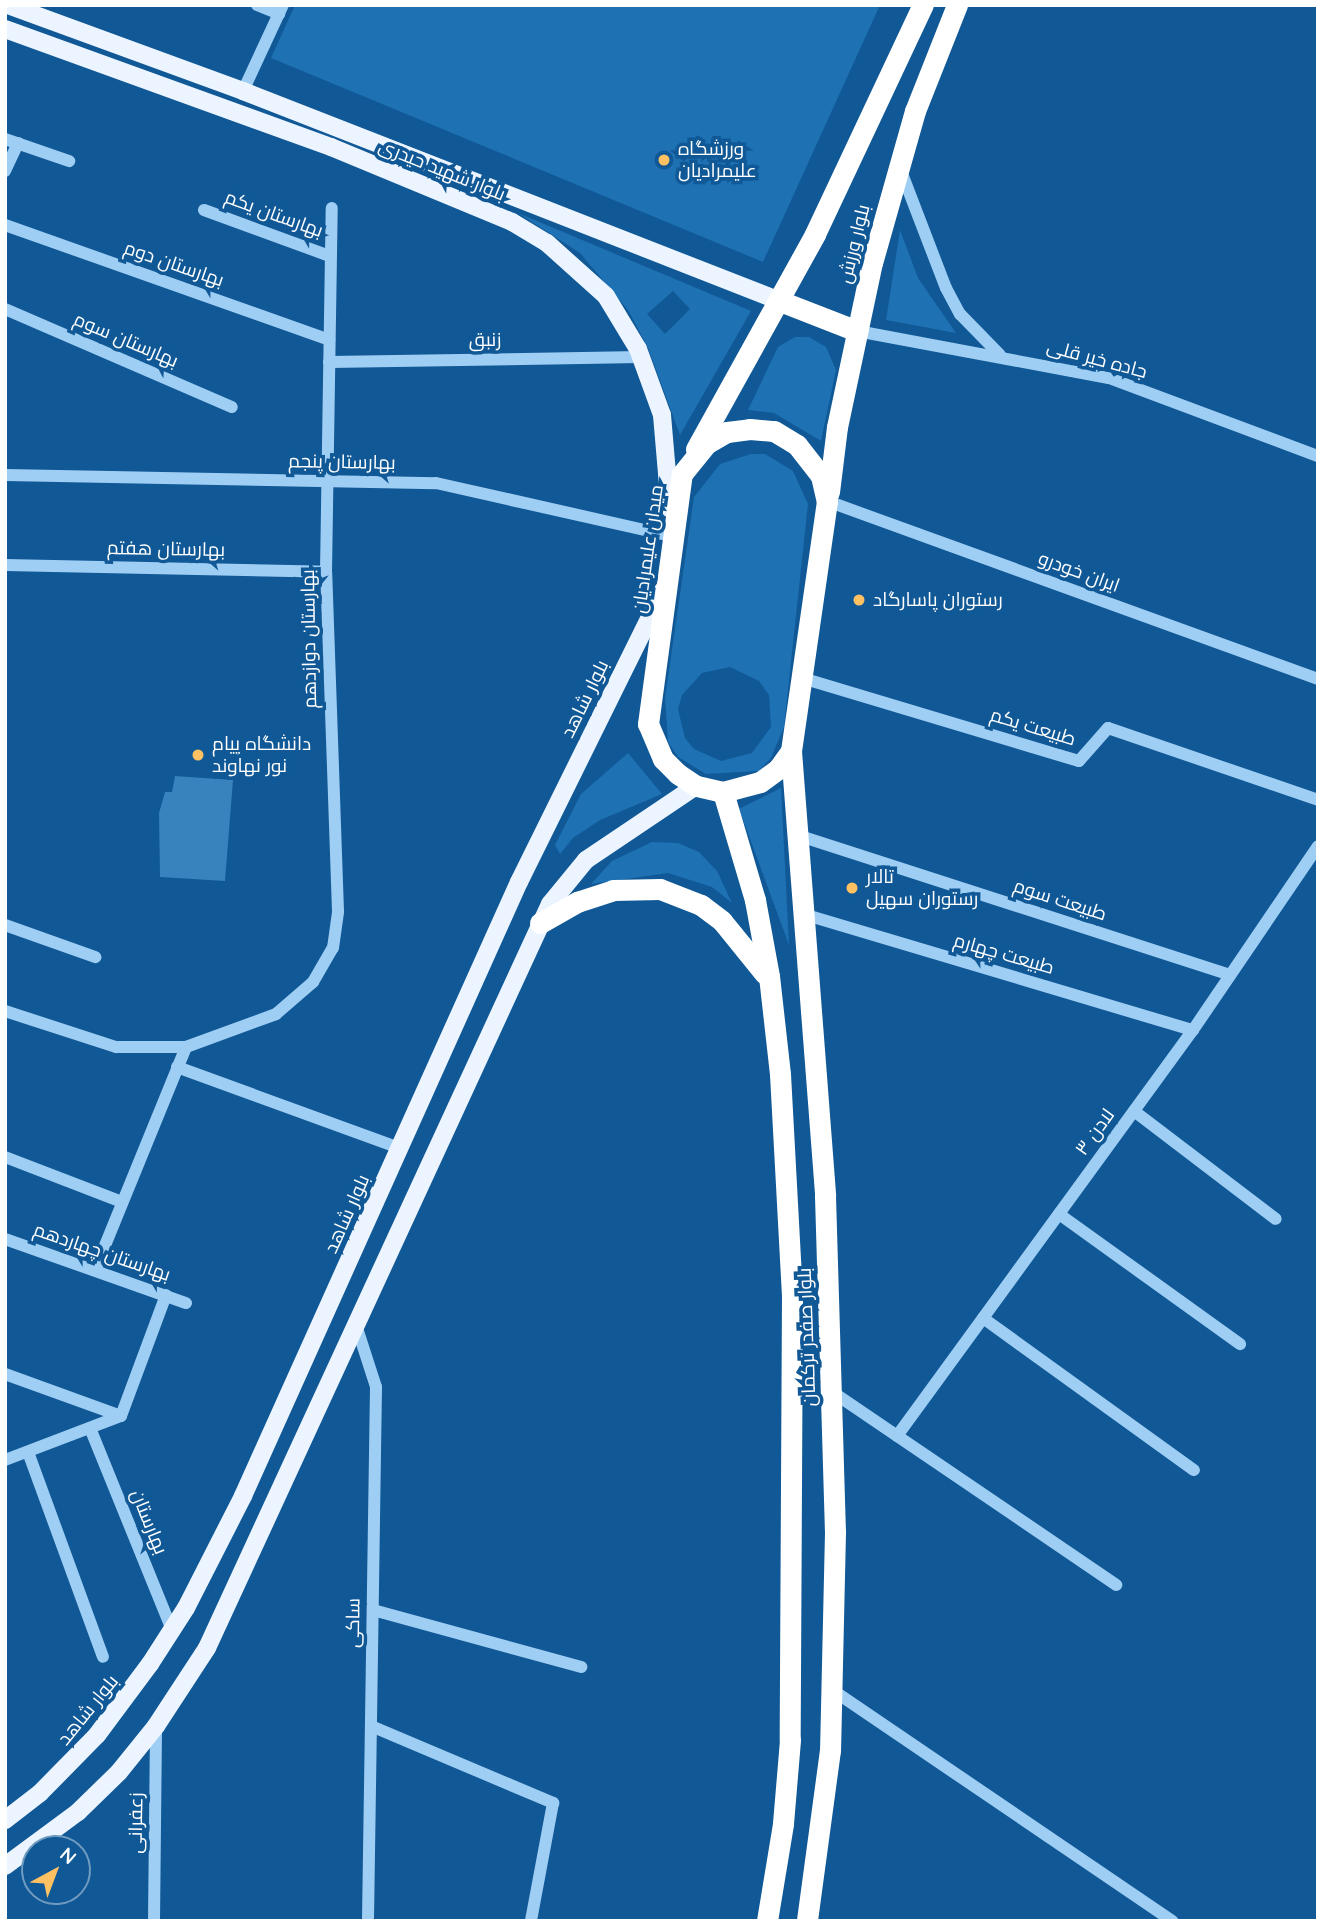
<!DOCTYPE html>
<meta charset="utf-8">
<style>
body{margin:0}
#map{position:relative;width:1323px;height:1926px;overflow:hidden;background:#105896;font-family:Quicksand,Cairo,sans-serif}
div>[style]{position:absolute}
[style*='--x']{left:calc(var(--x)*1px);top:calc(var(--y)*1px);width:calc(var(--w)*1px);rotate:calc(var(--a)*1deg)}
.green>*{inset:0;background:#1e71b3}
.building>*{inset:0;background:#3882be}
.minor>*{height:12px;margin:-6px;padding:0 6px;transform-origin:6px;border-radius:6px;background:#9fcef4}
.major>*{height:18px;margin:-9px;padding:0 9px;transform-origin:9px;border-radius:9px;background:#ecf5ff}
.highway>*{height:21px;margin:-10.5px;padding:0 10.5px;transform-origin:10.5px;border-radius:10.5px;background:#fff}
.dots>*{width:19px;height:19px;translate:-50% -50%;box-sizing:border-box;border:4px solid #105896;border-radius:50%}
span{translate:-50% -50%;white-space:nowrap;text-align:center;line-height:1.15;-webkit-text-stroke:7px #105896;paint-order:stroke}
.poi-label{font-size:19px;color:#fff}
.left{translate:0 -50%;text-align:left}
.street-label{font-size:19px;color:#fff}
.frame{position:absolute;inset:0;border:7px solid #fff;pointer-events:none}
.north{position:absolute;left:21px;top:1835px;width:70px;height:70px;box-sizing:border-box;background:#105896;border:2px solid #709bc0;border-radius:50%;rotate:41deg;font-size:19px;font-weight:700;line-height:28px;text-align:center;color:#fff}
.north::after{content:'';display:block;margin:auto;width:24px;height:32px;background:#ffc162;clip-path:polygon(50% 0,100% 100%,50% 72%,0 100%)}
</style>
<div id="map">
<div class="green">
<div style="clip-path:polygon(295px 5px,880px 5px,763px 262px,271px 58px)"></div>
<div style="clip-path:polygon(evenodd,518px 213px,751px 311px,680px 435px,648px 348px,628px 310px,580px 253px,518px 213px,673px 291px,690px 309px,665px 334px,647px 314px,673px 291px)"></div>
<div style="clip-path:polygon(900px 230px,918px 278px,956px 333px,886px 320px)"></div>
<div style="clip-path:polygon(795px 337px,809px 337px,826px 347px,836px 370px,821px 441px,774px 413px,748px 410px,778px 347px)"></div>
<div style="clip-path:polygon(evenodd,751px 454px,765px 454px,793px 471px,808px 504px,784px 727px,771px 758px,759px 771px,706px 774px,678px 757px,668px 742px,665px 698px,694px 497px,720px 464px,751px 454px,730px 667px,759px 681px,769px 695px,771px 727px,752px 753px,721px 761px,694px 749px,685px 738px,678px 709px,682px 695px,702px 673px,730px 667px)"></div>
<div style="clip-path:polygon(628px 753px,662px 794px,600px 820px,573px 838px,560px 854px,555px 845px,581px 794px)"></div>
<div style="clip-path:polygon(781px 788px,789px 945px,739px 809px)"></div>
<div style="clip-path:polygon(652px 842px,678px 843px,699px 852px,717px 871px,732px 903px,712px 887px,668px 873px,591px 884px,612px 861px)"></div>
</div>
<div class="building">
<div style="clip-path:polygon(175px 776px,233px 780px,225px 881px,160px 877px,159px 813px,165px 792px,172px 792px)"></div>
</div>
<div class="minor">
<div style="--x:257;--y:5;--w:24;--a:22"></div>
<div style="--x:243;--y:91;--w:95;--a:-65.1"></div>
<div style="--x:5;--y:139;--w:68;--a:19"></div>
<div style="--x:5;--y:171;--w:31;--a:-65"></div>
<div style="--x:901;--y:171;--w:125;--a:69"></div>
<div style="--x:946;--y:288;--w:30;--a:62"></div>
<div style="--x:960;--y:314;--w:57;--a:45.7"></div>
<div style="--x:204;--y:210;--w:134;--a:20.1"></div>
<div style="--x:5;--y:225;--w:344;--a:19.5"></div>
<div style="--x:5;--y:309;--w:247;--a:23.4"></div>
<div style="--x:857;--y:331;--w:256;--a:10.6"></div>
<div style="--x:1109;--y:378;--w:223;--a:20.5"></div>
<div style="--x:329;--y:362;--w:312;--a:-0.9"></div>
<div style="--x:5;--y:475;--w:431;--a:1.1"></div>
<div style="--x:436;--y:483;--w:241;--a:12.7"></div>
<div style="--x:827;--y:501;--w:522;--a:19.93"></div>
<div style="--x:5;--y:565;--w:321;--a:1.2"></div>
<div style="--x:802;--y:678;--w:289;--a:16.7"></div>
<div style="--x:1079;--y:761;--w:44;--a:-48.7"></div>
<div style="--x:1108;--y:728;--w:222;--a:18.9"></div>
<div style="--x:797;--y:835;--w:455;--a:17.9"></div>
<div style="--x:803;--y:914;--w:407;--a:16.6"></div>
<div style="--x:5;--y:925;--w:96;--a:19.6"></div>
<div style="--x:5;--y:1011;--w:117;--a:18"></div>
<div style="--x:116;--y:1047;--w:70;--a:0"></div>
<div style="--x:186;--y:1047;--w:96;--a:-20.1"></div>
<div style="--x:276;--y:1014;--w:49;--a:-40.9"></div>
<div style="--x:313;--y:982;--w:39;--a:-60"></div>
<div style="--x:333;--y:948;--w:37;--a:-82"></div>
<div style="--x:338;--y:911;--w:339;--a:-92"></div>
<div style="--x:326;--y:572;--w:364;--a:-89.1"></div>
<div style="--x:177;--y:1067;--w:237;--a:20"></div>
<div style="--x:1134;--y:1111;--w:178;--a:37.3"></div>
<div style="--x:5;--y:1157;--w:125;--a:21"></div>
<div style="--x:1059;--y:1214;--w:223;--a:35.7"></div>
<div style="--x:5;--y:1239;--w:192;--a:19.5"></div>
<div style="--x:95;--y:1270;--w:241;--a:-67.8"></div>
<div style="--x:983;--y:1318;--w:260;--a:35.8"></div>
<div style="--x:357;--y:1328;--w:62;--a:72.1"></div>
<div style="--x:376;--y:1387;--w:534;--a:90.86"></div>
<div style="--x:5;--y:1374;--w:123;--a:19.9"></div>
<div style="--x:831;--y:1391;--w:345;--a:34.2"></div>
<div style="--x:121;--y:1416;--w:129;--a:-69.6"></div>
<div style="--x:90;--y:1428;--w:218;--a:67.9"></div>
<div style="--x:897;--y:1436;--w:502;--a:-53.91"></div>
<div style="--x:1193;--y:1030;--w:222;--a:-55.8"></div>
<div style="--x:28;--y:1452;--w:218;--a:69.9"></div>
<div style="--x:5;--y:1460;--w:124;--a:-20.8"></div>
<div style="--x:373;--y:1610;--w:216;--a:15.3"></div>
<div style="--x:831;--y:1689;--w:413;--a:34.2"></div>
<div style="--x:371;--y:1726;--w:198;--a:22.9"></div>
<div style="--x:553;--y:1803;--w:120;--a:100.6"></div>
<div style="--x:154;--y:1921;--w:195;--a:-89.4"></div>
</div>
<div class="major">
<div style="--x:8;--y:5;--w:250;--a:20.1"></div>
<div style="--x:243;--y:91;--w:577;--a:21.36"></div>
<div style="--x:5;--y:29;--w:347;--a:19.9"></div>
<div style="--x:331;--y:147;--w:196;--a:22.5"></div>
<div style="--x:512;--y:222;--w:41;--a:31"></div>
<div style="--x:547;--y:243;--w:79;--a:41.9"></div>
<div style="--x:606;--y:296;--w:62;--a:58.9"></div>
<div style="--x:638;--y:349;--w:70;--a:70"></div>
<div style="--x:662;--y:415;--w:94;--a:85.1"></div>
<div style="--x:5;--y:1820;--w:44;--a:-37.6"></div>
<div style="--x:40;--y:1793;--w:81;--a:-45.5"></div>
<div style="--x:97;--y:1735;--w:89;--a:-53.3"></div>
<div style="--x:150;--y:1664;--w:67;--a:-57.3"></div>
<div style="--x:186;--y:1608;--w:126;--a:-63"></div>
<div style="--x:243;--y:1496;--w:673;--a:-65.8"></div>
<div style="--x:519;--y:882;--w:326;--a:-63.7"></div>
<div style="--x:5;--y:1866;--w:91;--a:-36.5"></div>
<div style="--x:78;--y:1812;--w:57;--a:-44.3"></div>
<div style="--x:119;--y:1772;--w:59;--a:-51.2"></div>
<div style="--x:156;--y:1726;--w:93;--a:-56.8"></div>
<div style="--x:207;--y:1648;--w:819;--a:-65.25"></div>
<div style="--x:550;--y:904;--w:57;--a:-50.7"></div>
<div style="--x:586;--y:860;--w:133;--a:-33.9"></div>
</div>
<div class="highway">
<div style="--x:780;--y:301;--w:83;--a:21.3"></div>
<div style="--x:750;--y:429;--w:24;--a:5"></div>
<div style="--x:774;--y:431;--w:27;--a:31"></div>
<div style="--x:797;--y:445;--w:39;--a:52"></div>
<div style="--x:821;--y:476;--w:26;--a:77"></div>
<div style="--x:827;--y:501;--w:253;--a:98.2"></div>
<div style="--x:791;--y:751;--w:22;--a:126"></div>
<div style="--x:778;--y:769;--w:22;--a:144"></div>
<div style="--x:760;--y:782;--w:38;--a:165"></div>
<div style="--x:723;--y:792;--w:28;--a:-167"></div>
<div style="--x:696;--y:786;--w:22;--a:-146"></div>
<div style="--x:678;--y:774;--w:21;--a:-135"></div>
<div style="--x:663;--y:759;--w:38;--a:-113"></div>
<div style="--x:648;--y:724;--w:252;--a:-82.3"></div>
<div style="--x:682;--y:474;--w:38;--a:-51"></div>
<div style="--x:706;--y:444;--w:24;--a:-30"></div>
<div style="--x:727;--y:432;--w:23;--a:-7"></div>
<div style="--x:696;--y:449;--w:246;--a:-61"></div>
<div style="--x:815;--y:234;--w:253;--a:-64.8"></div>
<div style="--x:829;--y:492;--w:65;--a:-83"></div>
<div style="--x:837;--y:427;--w:168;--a:-78"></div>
<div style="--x:872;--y:263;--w:158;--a:-74.2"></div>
<div style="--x:915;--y:111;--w:114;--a:-68.4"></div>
<div style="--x:791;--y:751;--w:446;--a:85.6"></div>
<div style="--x:825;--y:1196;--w:336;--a:88.3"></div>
<div style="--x:835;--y:1532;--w:218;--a:91.3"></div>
<div style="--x:830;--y:1750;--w:173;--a:97.7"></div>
<div style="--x:723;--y:792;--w:113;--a:73.5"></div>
<div style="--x:755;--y:900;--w:77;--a:79.6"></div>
<div style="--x:769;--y:976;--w:99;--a:83.6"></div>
<div style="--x:780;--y:1074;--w:220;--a:86.9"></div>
<div style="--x:792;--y:1294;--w:446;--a:90.3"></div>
<div style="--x:790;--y:1740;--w:84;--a:94.8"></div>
<div style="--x:783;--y:1824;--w:98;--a:99.4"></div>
<div style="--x:540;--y:923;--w:43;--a:-29.6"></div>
<div style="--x:577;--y:902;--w:38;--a:-18"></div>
<div style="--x:613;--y:890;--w:47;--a:-1.2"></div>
<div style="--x:660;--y:889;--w:44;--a:21.3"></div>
<div style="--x:701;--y:905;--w:26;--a:37"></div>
<div style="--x:722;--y:921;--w:68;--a:50.9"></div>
</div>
<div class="dots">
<div style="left:664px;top:160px;background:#ffc162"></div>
<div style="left:859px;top:600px;background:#ffc162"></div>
<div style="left:198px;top:755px;background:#ffc162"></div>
<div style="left:852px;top:888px;background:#ffc162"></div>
</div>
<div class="poi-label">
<span class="left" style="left:678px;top:160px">ورزشگاه<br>علیمرادیان</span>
<span class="left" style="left:873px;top:600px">رستوران پاسارگاد</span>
<span class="left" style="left:212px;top:755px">دانشگاه پیام<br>نور نهاوند</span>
<span class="left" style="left:866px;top:888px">تالار<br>رستوران سهیل</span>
</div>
<div class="street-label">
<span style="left:442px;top:170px;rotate:22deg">بلوار شهید حیدری</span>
<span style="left:274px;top:214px;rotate:20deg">بهارستان یکم</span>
<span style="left:854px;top:244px;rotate:-76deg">بلوار ورزش</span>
<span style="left:174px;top:264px;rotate:19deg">بهارستان دوم</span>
<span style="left:126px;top:340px;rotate:23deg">بهارستان سوم</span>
<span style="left:485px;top:340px;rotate:-1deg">زنبق</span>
<span style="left:1097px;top:359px;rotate:15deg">جاده خیر قلی</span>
<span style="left:342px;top:462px;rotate:1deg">بهارستان پنجم</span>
<span style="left:166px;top:549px;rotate:1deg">بهارستان هفتم</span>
<span style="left:648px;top:549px;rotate:-82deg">میدان علیمرادیان</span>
<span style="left:1079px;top:572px;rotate:20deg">ایران خودرو</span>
<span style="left:309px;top:639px;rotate:-91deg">بهارستان دوازدهم</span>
<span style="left:585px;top:699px;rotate:-64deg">بلوار شاهد</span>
<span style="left:1033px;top:727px;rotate:17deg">طبیعت یکم</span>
<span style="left:1060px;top:900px;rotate:18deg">طبیعت سوم</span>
<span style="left:1004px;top:954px;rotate:16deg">طبیعت چهارم</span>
<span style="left:1095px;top:1132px;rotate:-54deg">لادن ۳</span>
<span style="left:347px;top:1214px;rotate:-66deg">بلوار شاهد</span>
<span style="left:102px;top:1252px;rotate:19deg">بهارستان چهاردهم</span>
<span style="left:807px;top:1337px;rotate:-92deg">بلوار صفدر ترکمان</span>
<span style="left:149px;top:1522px;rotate:68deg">بهارستان</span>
<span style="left:353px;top:1623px;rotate:-89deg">ساکی</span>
<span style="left:88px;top:1710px;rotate:-51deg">بلوار شاهد</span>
<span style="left:136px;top:1823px;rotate:-89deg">زعفرانی</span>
</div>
<div class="frame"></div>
<div class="north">N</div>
</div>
